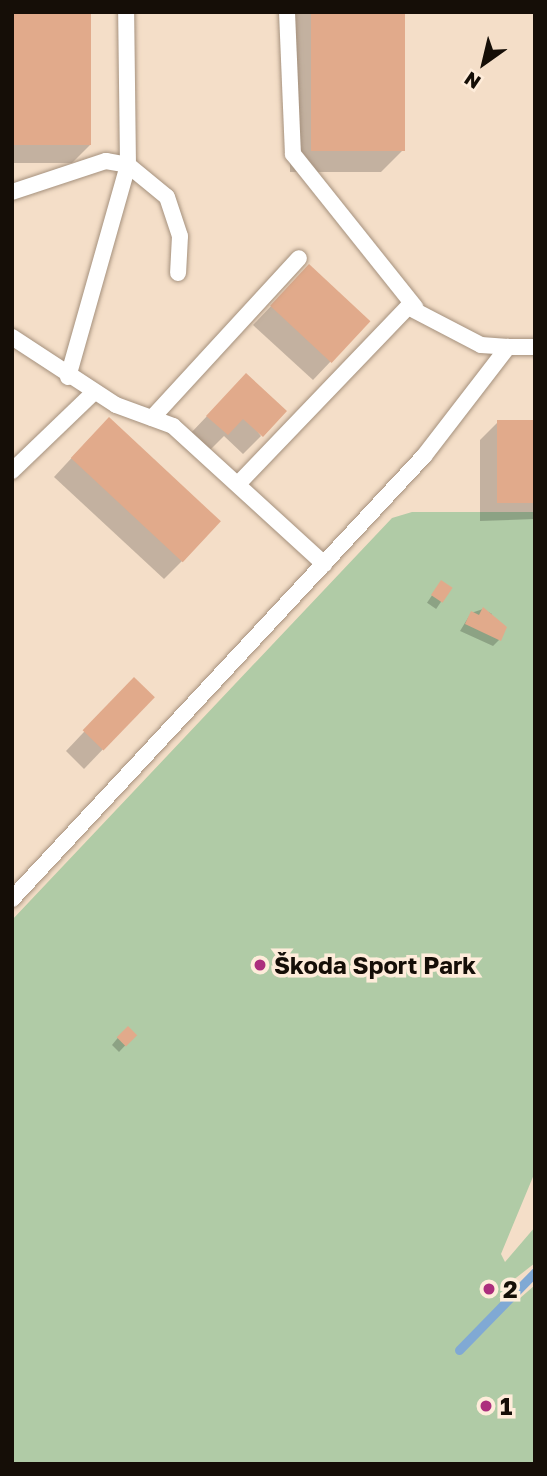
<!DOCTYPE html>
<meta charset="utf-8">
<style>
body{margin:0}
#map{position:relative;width:547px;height:1476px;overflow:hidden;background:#f4dec8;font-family:"Golos Text",sans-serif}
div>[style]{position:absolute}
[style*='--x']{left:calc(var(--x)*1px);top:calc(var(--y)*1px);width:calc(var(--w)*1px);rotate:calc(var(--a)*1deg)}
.green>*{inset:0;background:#b0cba6}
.shadow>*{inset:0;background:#0003;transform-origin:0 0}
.stream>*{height:9px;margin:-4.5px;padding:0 4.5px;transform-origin:4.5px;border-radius:4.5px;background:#80a9d4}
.building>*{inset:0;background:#e1aa8b;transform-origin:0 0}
.roads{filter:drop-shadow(0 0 2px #a5917d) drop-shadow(0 0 2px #a5917d)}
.lane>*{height:16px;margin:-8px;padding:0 8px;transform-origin:8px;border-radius:8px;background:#fff}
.dots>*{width:19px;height:19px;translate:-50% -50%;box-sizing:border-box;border:4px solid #feecda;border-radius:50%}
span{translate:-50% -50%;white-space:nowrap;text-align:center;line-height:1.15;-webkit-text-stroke:7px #feecda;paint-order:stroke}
.poi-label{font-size:24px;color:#150e07;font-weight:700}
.left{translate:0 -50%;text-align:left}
.frame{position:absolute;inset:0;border:14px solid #150e07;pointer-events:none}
.north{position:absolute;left:449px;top:28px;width:70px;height:70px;-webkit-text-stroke:5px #feecda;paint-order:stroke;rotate:214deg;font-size:19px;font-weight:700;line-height:28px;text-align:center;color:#150e07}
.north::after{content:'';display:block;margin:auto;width:24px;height:32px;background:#150e07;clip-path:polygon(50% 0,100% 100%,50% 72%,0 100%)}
</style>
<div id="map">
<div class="green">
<div style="clip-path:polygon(412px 512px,535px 512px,535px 1172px,501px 1254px,505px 1262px,535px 1227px,535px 1263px,512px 1281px,519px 1299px,535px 1285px,535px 1464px,12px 1464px,12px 920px,392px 518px)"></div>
</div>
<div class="shadow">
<div style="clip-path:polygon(12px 12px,91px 144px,72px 163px,12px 163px)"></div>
<div style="clip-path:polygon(403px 12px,403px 150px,381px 172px,290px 172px,289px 14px)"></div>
<div style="clip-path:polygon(291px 285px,369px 321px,313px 380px,253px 325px)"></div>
<div style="clip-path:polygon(228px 394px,261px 436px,243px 454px,224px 436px,208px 452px,189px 435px)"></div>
<div style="clip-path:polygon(535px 421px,535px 519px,480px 521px,480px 440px,498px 422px)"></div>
<div style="clip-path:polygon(90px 438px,182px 561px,164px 579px,54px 477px)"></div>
<div style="left:441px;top:582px;width:11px;height:25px;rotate:34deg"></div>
<div style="clip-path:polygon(483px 609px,492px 614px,489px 621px,500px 639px,493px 646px,460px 631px,471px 613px)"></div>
<div style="clip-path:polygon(153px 697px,84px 769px,66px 751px,116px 698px)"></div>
<div style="clip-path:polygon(121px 1034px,135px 1035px,119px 1052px,112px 1045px)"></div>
</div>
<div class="stream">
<div style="--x:459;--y:1350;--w:109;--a:-45.7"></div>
</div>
<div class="building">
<div style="left:12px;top:12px;width:79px;height:133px"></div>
<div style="left:311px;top:12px;width:94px;height:139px"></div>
<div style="left:309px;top:264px;width:84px;height:57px;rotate:43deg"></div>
<div style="clip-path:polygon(246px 373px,287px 411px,263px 437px,243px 419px,228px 435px,206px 416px)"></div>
<div style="left:109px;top:417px;width:153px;height:56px;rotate:43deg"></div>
<div style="left:497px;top:420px;width:38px;height:83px"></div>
<div style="left:441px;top:580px;width:14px;height:18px;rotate:34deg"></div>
<div style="clip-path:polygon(483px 607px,507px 627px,501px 641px,465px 624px,471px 611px,479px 615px)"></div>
<div style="left:134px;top:677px;width:29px;height:74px;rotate:44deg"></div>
<div style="left:128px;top:1026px;width:13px;height:16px;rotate:45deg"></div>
</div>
<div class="roads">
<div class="lane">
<div style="--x:287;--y:12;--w:142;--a:87.6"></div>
<div style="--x:293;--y:154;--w:196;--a:51.4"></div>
<div style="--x:12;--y:192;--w:99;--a:-18.3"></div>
<div style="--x:106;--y:161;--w:22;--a:10"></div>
<div style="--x:128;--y:165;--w:50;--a:39.4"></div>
<div style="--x:167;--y:197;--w:41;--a:71.6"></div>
<div style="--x:180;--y:236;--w:37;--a:93"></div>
<div style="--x:12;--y:337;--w:124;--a:33.2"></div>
<div style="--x:116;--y:405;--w:61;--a:20.2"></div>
<div style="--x:173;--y:426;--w:205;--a:42.4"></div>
<div style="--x:68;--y:377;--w:220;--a:-74.2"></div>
<div style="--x:128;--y:165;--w:153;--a:-90.7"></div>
<div style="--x:152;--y:418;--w:217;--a:-47.4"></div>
<div style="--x:12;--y:471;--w:114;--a:-43.9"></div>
<div style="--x:239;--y:483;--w:244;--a:-46.2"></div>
<div style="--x:408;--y:307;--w:82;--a:27.5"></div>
<div style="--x:481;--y:345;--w:27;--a:4"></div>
<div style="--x:12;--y:899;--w:605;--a:-47.08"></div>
<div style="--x:424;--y:456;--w:138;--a:-52.4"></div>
<div style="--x:508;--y:347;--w:27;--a:0"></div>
</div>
</div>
<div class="dots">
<div style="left:260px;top:965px;background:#ac2e7d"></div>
<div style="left:489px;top:1289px;background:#ac2e7d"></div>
<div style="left:486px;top:1406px;background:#ac2e7d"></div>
</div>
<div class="poi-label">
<span class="left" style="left:274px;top:965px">Škoda Sport Park</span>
<span class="left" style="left:503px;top:1289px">2</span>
<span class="left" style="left:500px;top:1406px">1</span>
</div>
<div class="frame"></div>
<div class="north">N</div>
</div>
